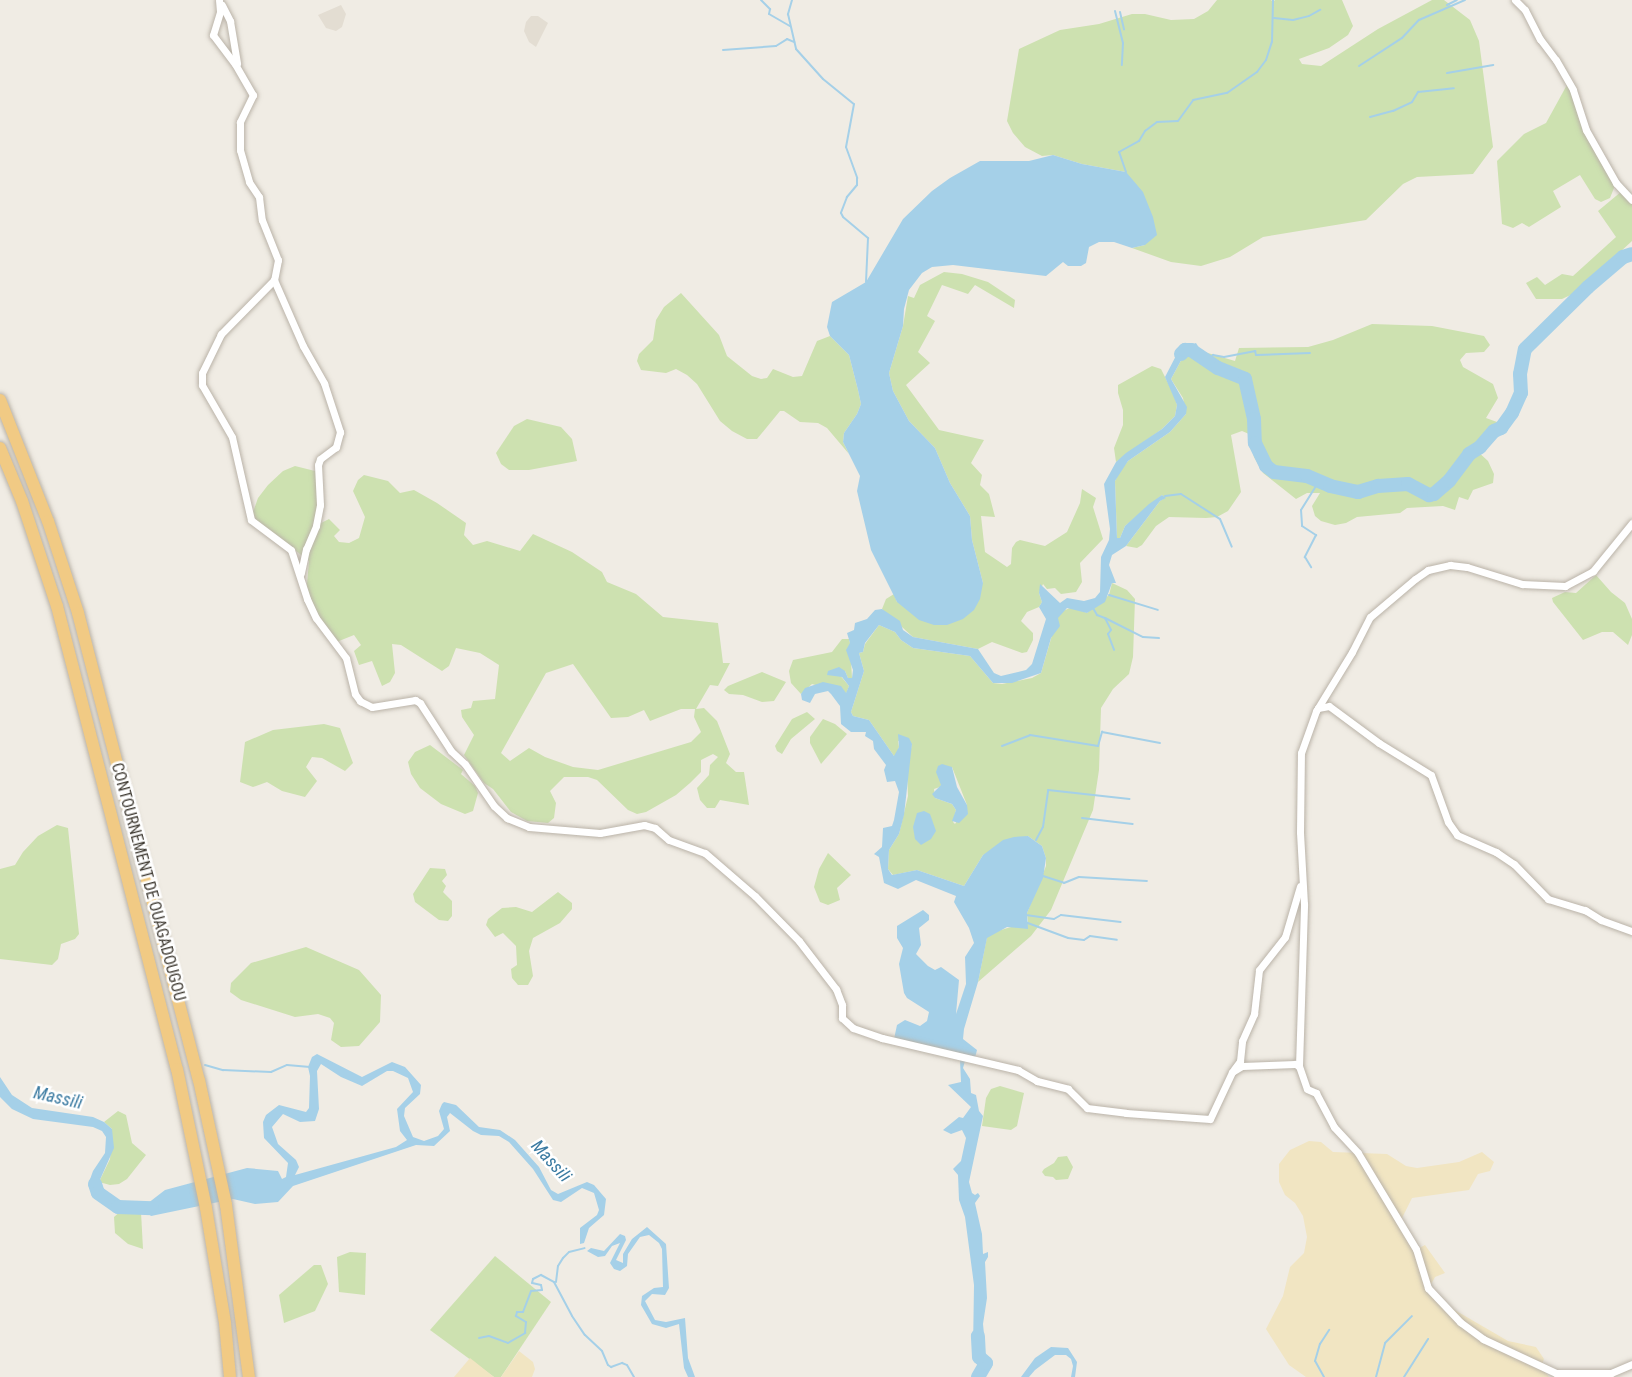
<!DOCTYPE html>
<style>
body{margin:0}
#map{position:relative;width:1632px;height:1377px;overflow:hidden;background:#f0ece4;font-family:"Roboto Condensed",sans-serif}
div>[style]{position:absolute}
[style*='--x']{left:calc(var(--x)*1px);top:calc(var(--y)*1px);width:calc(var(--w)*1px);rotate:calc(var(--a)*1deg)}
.residential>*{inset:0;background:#e3ddd2}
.green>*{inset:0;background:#cde1b0}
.sand>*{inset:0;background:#f1e5c2}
.water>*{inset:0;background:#a5d0e8}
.stream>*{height:2px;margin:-1px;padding:0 1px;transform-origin:1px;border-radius:1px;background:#a5d0e8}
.river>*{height:14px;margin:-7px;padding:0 7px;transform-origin:7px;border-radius:7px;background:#a5d0e8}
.roads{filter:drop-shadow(0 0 2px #bab3a8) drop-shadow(0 0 2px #bab3a8)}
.minor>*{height:7px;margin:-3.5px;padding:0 3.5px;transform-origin:3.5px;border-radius:3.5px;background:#fff}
.trunk>*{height:12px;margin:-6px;padding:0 6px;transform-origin:6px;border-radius:6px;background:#f1ca84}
span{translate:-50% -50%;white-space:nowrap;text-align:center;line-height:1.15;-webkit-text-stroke:5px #fff;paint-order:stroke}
.street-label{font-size:16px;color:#413c34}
.water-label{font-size:18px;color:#3a7aa1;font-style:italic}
</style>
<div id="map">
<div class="residential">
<div style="clip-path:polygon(341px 5px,346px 14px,342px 27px,336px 31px,326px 28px,318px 15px)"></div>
<div style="clip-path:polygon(531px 16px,538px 16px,548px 23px,536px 47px,529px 42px,524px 31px,526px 22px)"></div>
</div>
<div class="green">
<div style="clip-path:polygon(1217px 0,1271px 0,1273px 2px,1275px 0,1342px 0,1353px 26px,1348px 35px,1329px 48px,1299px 59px,1302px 64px,1321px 66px,1378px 29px,1432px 0,1444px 0,1470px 20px,1479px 41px,1493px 147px,1473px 174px,1417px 177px,1403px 184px,1366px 220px,1263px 237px,1230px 257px,1201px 266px,1171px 262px,1132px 248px,1145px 245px,1126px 172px,1082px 164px,1053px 155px,1042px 156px,1025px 147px,1013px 133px,1007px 121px,1019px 49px,1060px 30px,1099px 24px,1132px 14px,1145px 14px,1171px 20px,1194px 19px,1208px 11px)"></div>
<div style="clip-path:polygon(1568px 83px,1581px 119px,1616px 183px,1610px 198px,1601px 202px,1595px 199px,1580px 175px,1553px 191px,1561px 207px,1529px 227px,1522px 223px,1513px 228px,1502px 224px,1497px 161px,1524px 134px,1546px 123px)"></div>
<div style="clip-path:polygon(1622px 191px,1632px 200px,1632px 241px,1577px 292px,1562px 299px,1536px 299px,1526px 283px,1537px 277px,1545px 285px,1562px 274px,1573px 276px,1616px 237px,1598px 211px)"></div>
<div style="clip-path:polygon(944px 272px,962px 274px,988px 282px,1015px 300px,1014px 308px,975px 285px,968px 294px,942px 285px,927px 316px,935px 321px,918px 352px,930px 363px,906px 385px,939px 430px,984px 440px,971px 463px,982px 475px,980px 485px,989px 494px,995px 517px,981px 516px,985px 552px,1007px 567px,1011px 564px,1012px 548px,1016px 542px,1020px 540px,1045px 546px,1067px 532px,1080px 503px,1082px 489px,1096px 498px,1093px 507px,1103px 539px,1080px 563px,1082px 582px,1076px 592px,1061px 594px,1055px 588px,1047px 589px,1043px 584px,1039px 593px,1042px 602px,1039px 607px,1027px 612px,1021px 621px,1033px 633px,1033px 640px,1027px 652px,1022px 653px,992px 642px,978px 649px,913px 637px,882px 609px,886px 599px,894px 594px,897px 602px,983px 583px,972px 540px,970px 516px,950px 483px,935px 448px,909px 421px,893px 391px,889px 373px,903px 326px,908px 296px,914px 298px,920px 285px)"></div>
<div style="clip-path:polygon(681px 293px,719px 335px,727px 356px,752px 376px,761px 379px,767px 378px,773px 369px,793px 377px,802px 376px,817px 341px,830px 336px,849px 355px,858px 390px,861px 404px,857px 414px,844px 433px,843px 442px,849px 454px,827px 428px,818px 423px,800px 422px,784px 411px,780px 411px,757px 439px,747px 439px,732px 431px,720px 421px,697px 384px,687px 375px,676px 369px,666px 373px,641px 370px,637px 361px,639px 354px,653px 340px,656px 320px,664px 307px)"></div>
<div style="clip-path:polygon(1372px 324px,1432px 326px,1484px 336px,1490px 345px,1484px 352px,1466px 353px,1460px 360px,1463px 367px,1493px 384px,1498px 398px,1486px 418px,1497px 422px,1501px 428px,1494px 431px,1476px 450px,1488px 461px,1494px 474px,1493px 483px,1473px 490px,1468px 500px,1459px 497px,1455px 510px,1443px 506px,1407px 508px,1400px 513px,1357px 517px,1346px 523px,1335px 525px,1321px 521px,1315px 516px,1312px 506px,1320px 493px,1307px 493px,1296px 499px,1263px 473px,1254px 457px,1249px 434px,1242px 431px,1231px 435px,1241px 492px,1228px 511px,1217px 517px,1206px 518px,1169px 517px,1156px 526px,1142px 545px,1137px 548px,1126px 546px,1160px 501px,1165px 498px,1162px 495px,1125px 526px,1120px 538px,1117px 538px,1115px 481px,1119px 472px,1128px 461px,1170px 432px,1186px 414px,1183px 398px,1171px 379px,1184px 355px,1201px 351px,1235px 361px,1239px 348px,1308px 347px,1333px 340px)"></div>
<div style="clip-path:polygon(1152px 366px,1161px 369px,1174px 395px,1177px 405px,1175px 416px,1162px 429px,1116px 462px,1114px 448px,1123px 425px,1123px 410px,1118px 393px,1118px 385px)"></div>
<div style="clip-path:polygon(527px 419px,561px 427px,572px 439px,577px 461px,529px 470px,509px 470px,501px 464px,496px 453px,514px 426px)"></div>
<div style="clip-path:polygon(evenodd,295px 466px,319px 472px,317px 525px,329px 519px,340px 530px,334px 536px,339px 542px,349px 543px,359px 538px,365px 517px,353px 491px,358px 480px,364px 475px,388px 481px,400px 493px,414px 490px,437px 503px,466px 523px,464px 535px,473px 545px,487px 541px,520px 551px,533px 534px,572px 552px,602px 572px,607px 582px,636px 594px,663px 617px,718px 623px,723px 663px,730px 663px,718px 686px,710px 685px,696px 709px,704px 708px,717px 721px,730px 754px,726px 763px,736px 772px,744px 772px,749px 805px,720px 800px,715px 808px,707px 808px,700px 800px,697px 788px,709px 775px,710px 765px,718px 757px,713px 754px,701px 760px,701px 772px,690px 783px,676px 795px,646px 812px,637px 814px,628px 810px,597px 780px,588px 777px,564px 777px,550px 791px,556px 803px,554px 818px,548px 823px,527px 821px,511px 812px,493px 789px,484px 783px,464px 755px,474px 735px,462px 717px,461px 710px,471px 708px,473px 701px,495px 699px,499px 665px,480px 653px,456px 648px,449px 666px,442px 671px,401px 645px,392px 644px,395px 673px,390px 682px,382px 686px,372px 661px,359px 665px,354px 651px,361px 645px,354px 635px,334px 643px,306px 595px,309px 561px,256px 520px,253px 512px,258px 498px,268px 485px,283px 471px,295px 466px,573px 664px,611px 718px,628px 717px,644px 710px,650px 721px,681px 709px,695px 709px,694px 717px,701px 732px,691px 742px,598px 770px,573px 767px,545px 757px,529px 748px,510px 761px,501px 753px,546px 673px,573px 664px)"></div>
<div style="clip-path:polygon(1596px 575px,1611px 592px,1625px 603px,1632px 619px,1632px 635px,1628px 645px,1613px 632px,1602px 632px,1583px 640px,1553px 602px,1552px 598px,1565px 592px,1576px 593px)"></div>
<div style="clip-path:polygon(evenodd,1112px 583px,1127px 590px,1135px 599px,1133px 657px,1129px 674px,1113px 689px,1101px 708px,1099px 770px,1093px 810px,1051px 910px,1031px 936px,978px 982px,987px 937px,994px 932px,1028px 922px,1027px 913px,1046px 866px,1046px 858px,1042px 846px,1028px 836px,983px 855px,964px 886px,917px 870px,893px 875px,888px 869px,889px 850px,899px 834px,908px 796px,907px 769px,912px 744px,898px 741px,899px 747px,896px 756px,894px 756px,869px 720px,853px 716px,851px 712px,864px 671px,859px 653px,863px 652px,865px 644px,879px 625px,895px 632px,901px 640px,913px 648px,970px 656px,993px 683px,1002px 684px,1032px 678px,1041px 673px,1057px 618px,1063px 611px,1072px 607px,1087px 613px,1109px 595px,1112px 583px,952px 767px,967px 805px,955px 824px,953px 822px,956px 810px,952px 804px,935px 798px,934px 789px,940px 787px,952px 767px)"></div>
<div style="clip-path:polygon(842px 639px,849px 639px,850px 643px,852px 678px,848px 678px,845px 671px,834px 674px,839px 674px,849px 686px,846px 694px,812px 684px,801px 694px,791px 683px,789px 671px,793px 660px,832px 652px)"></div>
<div style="clip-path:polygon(762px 672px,786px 682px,774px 701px,762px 702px,743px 695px,729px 694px,724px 690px,728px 686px)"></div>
<div style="clip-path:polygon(807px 712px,815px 719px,791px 739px,782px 754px,777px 751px,775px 746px,792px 719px)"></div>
<div style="clip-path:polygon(823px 719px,835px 724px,847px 734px,821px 764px,810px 743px,810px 737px)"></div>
<div style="clip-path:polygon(324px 724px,340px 728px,353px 763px,345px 771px,322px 758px,312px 757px,306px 767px,317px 781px,305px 797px,282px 791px,267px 782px,253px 787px,240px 782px,245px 742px,273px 730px)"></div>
<div style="clip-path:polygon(430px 745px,463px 770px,461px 774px,475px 786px,478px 793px,473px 811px,465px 814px,441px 804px,420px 788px,411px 774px,408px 762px,415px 752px)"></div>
<div style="clip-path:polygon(57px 825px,68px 828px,79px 934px,75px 939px,61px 944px,58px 959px,52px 965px,0 959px,0 869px,15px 865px,23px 852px,38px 836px)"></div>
<div style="clip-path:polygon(828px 853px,851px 875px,837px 888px,840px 900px,828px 905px,820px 902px,814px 887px,819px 869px)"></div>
<div style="clip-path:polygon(430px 868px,445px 869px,447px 875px,442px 881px,446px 886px,443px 892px,452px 901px,452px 916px,448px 921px,439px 920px,415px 902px,413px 894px)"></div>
<div style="clip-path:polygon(558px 892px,572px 903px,572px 909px,560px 923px,533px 938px,529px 951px,533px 976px,528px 985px,518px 985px,512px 978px,511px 969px,517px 965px,516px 946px,503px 933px,495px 937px,486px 925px,488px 919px,502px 908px,516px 907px,532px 912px)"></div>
<div style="clip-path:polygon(306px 947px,359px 970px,381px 995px,380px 1022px,359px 1046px,341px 1047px,331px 1040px,334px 1023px,330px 1018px,318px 1014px,295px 1017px,241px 1000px,230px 992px,231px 983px,251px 963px)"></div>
<div style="clip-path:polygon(1000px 1086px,1024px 1093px,1017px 1126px,1011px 1130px,982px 1126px,986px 1098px,991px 1089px)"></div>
<div style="clip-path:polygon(118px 1111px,126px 1115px,132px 1143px,146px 1155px,127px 1179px,119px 1184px,110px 1185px,99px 1182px,110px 1159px,112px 1129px,104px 1122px)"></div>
<div style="clip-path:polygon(1067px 1156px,1073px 1167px,1068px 1179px,1056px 1180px,1053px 1177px,1045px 1176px,1042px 1172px,1044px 1169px,1054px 1163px,1058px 1157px)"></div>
<div style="clip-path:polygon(124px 1208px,141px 1212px,143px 1249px,128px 1244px,115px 1233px,114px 1217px)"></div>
<div style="clip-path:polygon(350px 1252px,366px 1253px,365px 1295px,339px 1292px,337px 1257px)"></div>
<div style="clip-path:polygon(495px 1256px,551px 1302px,501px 1377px,494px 1377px,430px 1330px)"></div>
<div style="clip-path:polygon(314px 1265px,321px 1265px,328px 1284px,315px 1311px,284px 1323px,279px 1295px)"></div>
</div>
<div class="sand">
<div style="clip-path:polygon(1309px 1141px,1321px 1142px,1333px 1152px,1387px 1154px,1406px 1166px,1417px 1168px,1459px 1162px,1482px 1152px,1494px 1162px,1490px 1171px,1478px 1174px,1469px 1190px,1412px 1198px,1400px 1222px,1417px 1249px,1425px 1245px,1445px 1273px,1435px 1277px,1429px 1288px,1446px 1305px,1508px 1341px,1536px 1347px,1544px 1359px,1541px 1367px,1549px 1377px,1306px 1377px,1289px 1365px,1266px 1329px,1283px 1296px,1290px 1267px,1304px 1253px,1307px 1237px,1303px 1216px,1295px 1203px,1285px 1195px,1279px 1182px,1279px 1164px,1290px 1150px)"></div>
<div style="clip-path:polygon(519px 1351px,533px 1362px,535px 1369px,532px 1377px,501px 1377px)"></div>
<div style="clip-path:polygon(470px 1358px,494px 1377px,454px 1377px)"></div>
</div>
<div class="water">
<div style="clip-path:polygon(1053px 155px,1082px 164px,1126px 172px,1143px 192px,1153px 217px,1157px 235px,1145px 245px,1132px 248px,1114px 242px,1099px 242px,1089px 247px,1086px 263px,1081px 266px,1068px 266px,1063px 262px,1046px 276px,953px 265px,932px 267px,922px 273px,909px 290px,904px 309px,903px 326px,889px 373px,893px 391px,909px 421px,935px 448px,950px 483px,970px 516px,972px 540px,983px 583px,980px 599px,974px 610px,963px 619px,947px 625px,934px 625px,919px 620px,897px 602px,871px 550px,857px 491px,860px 476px,843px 442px,844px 433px,857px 414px,861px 404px,858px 390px,849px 355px,830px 336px,827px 327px,832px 302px,866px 282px,903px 219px,932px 191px,950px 178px,980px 161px,1029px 161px)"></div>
<div style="clip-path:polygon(1196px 343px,1201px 351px,1184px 355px,1171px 379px,1187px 407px,1186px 414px,1170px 432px,1128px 461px,1115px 481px,1117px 538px,1120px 538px,1125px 526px,1149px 504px,1162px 495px,1166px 498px,1160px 501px,1126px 546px,1112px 555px,1109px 565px,1116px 583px,1112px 583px,1105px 602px,1087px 613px,1067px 608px,1058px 618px,1060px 626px,1051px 638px,1041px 673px,1012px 683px,993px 683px,970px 656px,913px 648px,901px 640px,895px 632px,879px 625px,865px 643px,863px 652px,859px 653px,864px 671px,851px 712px,853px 716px,869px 720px,894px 756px,899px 747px,898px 734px,909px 738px,912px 744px,904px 815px,899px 834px,889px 850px,888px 869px,892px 875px,917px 870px,964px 886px,983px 855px,1003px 840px,1014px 837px,1028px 836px,1042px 846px,1046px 858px,1043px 878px,1027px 913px,1028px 929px,1007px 927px,987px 938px,978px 982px,964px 1029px,963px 1039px,977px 1050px,975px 1058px,894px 1039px,897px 1025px,905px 1020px,920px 1026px,927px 1021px,929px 1012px,907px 998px,904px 993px,899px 964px,903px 948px,897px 938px,897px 926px,923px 910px,929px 915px,929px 920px,919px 928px,921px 945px,916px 954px,928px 966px,935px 970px,941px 967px,959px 980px,956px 1014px,966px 984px,965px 957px,974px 943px,969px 928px,954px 902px,956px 896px,916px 880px,898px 889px,884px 883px,879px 857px,874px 854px,882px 847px,883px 828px,892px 826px,894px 820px,899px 792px,895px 781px,887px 782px,884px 770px,886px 765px,874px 749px,873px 741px,865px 736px,866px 732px,851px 732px,841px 724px,840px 706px,831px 694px,828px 691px,815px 694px,810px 703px,802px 700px,801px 694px,805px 688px,823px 682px,841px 686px,846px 693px,849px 686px,842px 677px,827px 675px,828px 671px,839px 667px,845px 671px,848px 678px,852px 678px,853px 670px,846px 650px,850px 643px,847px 633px,854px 630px,855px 623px,867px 619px,875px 610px,882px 609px,900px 621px,903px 630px,913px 637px,978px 649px,994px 673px,1001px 676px,1026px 670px,1032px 664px,1046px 619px,1039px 607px,1042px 602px,1039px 593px,1040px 584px,1060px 603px,1067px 598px,1084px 601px,1095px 598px,1100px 592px,1101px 557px,1109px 540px,1110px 529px,1104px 484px,1116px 462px,1126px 453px,1162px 429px,1175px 416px,1177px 405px,1165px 377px,1180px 348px)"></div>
<div style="clip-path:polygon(942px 764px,952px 767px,957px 787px,967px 805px,968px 814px,959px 823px,952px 821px,956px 810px,952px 804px,935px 798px,932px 794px,941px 785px,936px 772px,938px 766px)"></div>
<div style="clip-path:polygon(924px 811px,930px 814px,936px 831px,931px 839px,921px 845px,915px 839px,913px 827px,917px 813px)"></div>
<div style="clip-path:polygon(evenodd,317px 1054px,362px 1077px,392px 1062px,405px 1067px,421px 1085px,420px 1094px,405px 1108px,404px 1116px,413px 1137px,424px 1141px,438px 1136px,444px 1129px,439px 1111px,442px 1104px,444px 1102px,456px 1105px,479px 1127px,500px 1130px,515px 1140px,539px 1167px,551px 1190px,558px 1194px,587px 1182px,594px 1185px,606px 1199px,604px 1215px,589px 1228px,584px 1243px,580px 1244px,580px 1228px,597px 1215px,599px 1210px,594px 1193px,582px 1188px,561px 1202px,553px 1200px,533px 1169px,509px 1142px,499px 1136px,481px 1135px,473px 1131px,450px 1113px,447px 1117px,450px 1131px,434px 1146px,416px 1145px,293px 1186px,278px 1202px,255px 1204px,233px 1199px,151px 1216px,147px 1212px,134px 1211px,134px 1208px,143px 1207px,165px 1190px,247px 1168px,278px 1171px,282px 1179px,286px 1177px,288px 1163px,264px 1138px,263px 1122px,266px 1115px,279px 1105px,306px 1112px,309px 1108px,310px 1076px,308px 1067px,312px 1057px,317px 1054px,321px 1064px,341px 1077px,362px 1086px,387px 1071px,393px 1071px,408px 1078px,413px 1092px,397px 1109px,400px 1131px,407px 1140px,396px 1147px,295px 1175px,299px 1167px,296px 1160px,278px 1144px,272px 1127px,283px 1114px,300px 1122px,315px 1121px,319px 1109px,317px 1071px,321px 1064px)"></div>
<div style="clip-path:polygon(960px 1060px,965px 1061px,963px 1068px,970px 1079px,971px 1093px,976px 1095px,979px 1111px,983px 1116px,969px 1182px,972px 1193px,975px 1195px,978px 1193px,980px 1196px,975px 1203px,982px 1234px,983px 1254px,988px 1252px,988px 1257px,985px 1262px,987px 1298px,983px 1324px,985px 1344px,979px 1353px,973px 1349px,974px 1285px,965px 1217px,959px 1200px,958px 1175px,953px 1169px,961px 1161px,966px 1138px,962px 1130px,951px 1134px,943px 1130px,959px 1117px,963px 1118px,971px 1107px,948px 1085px,961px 1082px)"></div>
<div style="clip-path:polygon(0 1077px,12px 1095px,32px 1108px,93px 1117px,104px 1122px,112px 1129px,114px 1148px,99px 1182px,107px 1195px,105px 1200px,94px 1197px,88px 1185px,93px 1171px,105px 1153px,106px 1137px,102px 1131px,93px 1127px,33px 1119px,12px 1109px,0 1097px)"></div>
<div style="clip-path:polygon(647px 1227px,666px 1244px,669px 1288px,665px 1295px,652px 1294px,645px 1301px,655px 1320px,666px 1322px,685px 1318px,688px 1358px,695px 1377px,688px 1377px,684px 1368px,679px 1324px,666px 1328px,652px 1324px,641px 1305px,642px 1296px,654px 1288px,663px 1287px,662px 1249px,659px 1243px,649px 1235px,640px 1237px,628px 1254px,627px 1266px,620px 1271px,614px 1269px,610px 1263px,620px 1243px,612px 1246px,605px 1256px,598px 1257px,587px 1251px,591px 1248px,604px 1251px,620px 1234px,625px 1236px,626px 1240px,616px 1260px,623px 1263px,623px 1254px,632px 1239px)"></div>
<div style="clip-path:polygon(1051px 1347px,1068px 1348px,1077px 1362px,1075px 1377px,1071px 1377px,1073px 1366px,1071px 1359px,1066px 1355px,1055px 1355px,1035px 1370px,1029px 1377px,1021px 1377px,1035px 1358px)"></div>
</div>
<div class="stream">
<div style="--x:761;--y:0;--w:13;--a:45"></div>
<div style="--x:770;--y:9;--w:5;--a:101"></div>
<div style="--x:769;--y:14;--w:24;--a:30"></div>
<div style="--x:792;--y:0;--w:15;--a:106"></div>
<div style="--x:788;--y:14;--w:36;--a:77"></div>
<div style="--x:796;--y:49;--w:40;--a:48"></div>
<div style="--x:823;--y:79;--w:40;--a:39"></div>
<div style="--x:854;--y:104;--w:44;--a:100.5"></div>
<div style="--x:846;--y:147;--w:33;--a:70"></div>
<div style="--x:857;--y:178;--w:7;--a:90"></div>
<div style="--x:857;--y:185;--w:16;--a:130"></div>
<div style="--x:847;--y:197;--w:17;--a:111"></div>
<div style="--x:841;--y:213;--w:4;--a:63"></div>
<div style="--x:843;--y:217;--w:33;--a:40"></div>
<div style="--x:868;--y:238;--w:44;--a:92.6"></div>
<div style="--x:1447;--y:5;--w:11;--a:-27"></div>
<div style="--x:1115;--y:11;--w:33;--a:76"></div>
<div style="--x:1123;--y:43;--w:22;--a:93"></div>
<div style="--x:1120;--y:12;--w:18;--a:77"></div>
<div style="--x:1274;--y:18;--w:19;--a:6"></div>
<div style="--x:1293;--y:20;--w:16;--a:-14"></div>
<div style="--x:1309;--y:16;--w:13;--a:-29"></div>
<div style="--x:723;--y:50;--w:53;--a:-4.3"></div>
<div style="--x:776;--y:46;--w:13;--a:-32"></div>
<div style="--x:787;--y:39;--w:8;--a:23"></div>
<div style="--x:1359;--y:66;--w:51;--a:-33.1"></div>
<div style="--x:1402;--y:38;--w:25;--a:-47"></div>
<div style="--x:1419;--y:20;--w:50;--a:-23.5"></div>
<div style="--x:1447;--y:73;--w:47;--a:-9.9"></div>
<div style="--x:1370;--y:117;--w:24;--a:-15"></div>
<div style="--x:1393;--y:111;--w:21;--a:-25"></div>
<div style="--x:1412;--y:102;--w:12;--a:-59"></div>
<div style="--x:1418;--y:92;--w:36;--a:-6"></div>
<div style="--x:1126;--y:172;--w:21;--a:-109"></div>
<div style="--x:1119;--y:152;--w:23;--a:-29"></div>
<div style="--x:1139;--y:141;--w:12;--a:-59"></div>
<div style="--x:1145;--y:131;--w:15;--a:-37"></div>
<div style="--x:1157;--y:122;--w:21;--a:-3"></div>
<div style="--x:1178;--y:121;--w:26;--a:-54"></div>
<div style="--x:1193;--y:100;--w:35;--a:-12"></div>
<div style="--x:1227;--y:93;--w:37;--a:-35"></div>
<div style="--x:1257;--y:72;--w:15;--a:-53"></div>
<div style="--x:1266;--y:60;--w:19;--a:-72"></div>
<div style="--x:1272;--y:42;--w:42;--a:-88.6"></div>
<div style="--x:1208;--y:361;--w:8;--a:-50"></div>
<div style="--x:1213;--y:355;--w:11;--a:10"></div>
<div style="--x:1224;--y:357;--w:32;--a:-11"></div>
<div style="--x:1255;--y:351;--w:4;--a:76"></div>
<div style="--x:1256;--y:355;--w:54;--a:-2.1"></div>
<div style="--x:1311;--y:478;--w:9;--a:58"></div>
<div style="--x:1316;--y:486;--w:28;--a:122"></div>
<div style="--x:1301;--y:510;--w:16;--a:86"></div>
<div style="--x:1302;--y:526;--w:17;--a:33"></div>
<div style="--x:1316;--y:535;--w:25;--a:117"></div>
<div style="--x:1305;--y:557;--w:12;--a:59"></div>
<div style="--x:1165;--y:496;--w:16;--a:-7"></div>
<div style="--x:1181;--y:494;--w:46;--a:32.7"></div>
<div style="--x:1220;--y:519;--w:30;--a:67"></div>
<div style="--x:1109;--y:595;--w:51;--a:17"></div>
<div style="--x:1093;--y:608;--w:8;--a:60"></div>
<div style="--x:1097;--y:615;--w:9;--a:21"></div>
<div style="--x:1105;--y:618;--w:13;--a:63"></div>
<div style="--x:1111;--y:630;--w:5;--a:127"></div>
<div style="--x:1108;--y:634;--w:17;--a:69"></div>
<div style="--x:1105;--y:618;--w:42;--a:26.6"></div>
<div style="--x:1143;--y:637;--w:16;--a:4"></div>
<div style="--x:1002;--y:746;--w:30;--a:-21"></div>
<div style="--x:1030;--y:735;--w:69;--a:9.2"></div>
<div style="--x:1098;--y:746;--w:15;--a:-74"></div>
<div style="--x:1102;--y:732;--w:59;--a:10.7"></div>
<div style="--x:1082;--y:818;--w:51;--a:6.7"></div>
<div style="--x:1036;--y:840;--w:15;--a:-62"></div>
<div style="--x:1043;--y:827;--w:37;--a:-82"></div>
<div style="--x:1048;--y:790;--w:82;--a:6.3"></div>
<div style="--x:1043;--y:876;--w:22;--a:18"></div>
<div style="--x:1064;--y:883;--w:16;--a:-22"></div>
<div style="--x:1079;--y:877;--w:68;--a:3.4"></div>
<div style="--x:1026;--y:915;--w:28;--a:8"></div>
<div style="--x:1054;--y:919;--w:8;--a:-30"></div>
<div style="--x:1061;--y:915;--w:60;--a:6.7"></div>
<div style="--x:1025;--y:922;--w:46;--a:20.4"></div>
<div style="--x:1068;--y:938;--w:16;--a:7"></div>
<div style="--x:1084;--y:940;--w:7;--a:-34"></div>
<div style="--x:1090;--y:936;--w:27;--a:8"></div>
<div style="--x:205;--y:1065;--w:19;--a:16"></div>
<div style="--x:223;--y:1070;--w:48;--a:2.4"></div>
<div style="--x:271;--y:1072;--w:17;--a:-24"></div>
<div style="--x:287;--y:1065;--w:23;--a:5"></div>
<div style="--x:556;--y:1282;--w:16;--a:-83"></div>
<div style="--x:558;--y:1266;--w:9;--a:-58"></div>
<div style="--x:563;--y:1258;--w:8;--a:-45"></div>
<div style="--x:569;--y:1252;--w:16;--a:-14"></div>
<div style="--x:479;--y:1338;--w:10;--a:-11"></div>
<div style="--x:489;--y:1336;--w:20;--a:20"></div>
<div style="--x:508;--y:1343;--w:20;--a:-30"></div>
<div style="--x:525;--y:1333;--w:11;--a:-85"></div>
<div style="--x:526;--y:1322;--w:12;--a:-149"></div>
<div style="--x:516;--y:1316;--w:4;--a:-76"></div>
<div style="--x:517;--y:1312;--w:6;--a:0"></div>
<div style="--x:523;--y:1312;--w:22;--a:-69"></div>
<div style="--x:531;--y:1291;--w:11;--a:-5"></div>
<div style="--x:542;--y:1290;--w:5;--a:-101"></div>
<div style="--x:541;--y:1285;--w:9;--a:-167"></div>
<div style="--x:532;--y:1283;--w:4;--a:-76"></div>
<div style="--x:533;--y:1279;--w:9;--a:-27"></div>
<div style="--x:541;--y:1275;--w:15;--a:28"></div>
<div style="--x:554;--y:1282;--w:38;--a:62"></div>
<div style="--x:572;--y:1316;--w:23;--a:56"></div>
<div style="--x:585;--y:1335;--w:23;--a:43"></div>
<div style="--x:602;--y:1351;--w:15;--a:67"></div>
<div style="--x:608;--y:1365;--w:4;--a:34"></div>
<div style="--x:611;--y:1367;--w:12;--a:-20"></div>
<div style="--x:622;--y:1363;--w:5;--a:22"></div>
<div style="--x:627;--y:1365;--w:14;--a:60"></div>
<div style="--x:1324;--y:1377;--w:18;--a:-119"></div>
<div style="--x:1315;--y:1361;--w:18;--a:-74"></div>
<div style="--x:1320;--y:1344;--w:17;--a:-57"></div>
<div style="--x:1376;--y:1377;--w:35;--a:-75"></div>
<div style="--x:1385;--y:1343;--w:38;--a:-45"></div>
<div style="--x:1404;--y:1377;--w:45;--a:-57.7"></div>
</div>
<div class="river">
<div style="--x:1181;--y:354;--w:6;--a:-45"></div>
<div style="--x:1185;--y:350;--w:6;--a:0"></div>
<div style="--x:1191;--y:350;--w:32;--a:34"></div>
<div style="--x:1218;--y:368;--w:29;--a:22"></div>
<div style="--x:1245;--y:379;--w:41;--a:77.3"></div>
<div style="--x:1254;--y:419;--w:24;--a:88"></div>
<div style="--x:1255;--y:443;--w:25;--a:64"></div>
<div style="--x:1266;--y:466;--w:10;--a:37"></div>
<div style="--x:1274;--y:472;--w:33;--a:7"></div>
<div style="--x:1307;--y:476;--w:25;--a:23"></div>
<div style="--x:1330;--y:486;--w:29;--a:12"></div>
<div style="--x:1358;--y:492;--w:21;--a:-17"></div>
<div style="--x:1378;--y:486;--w:30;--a:-4"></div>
<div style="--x:1408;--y:484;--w:24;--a:28"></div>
<div style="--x:1429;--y:495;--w:5;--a:-11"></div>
<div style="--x:1434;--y:494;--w:20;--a:-41"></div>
<div style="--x:1449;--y:481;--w:34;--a:-53"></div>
<div style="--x:1469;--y:454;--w:13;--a:-32"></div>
<div style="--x:1480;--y:447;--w:21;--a:-49"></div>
<div style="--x:1494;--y:431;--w:8;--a:-23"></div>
<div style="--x:1501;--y:428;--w:19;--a:-54"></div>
<div style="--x:1512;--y:413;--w:22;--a:-66"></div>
<div style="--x:1521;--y:393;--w:19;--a:-93"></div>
<div style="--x:1520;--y:374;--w:25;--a:-79"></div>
<div style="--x:1525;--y:349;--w:88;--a:-44.5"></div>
<div style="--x:1588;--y:287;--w:46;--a:-40.6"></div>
<div style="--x:1623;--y:257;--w:9;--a:-18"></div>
<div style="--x:95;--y:1184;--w:9;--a:72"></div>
<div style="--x:98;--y:1193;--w:24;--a:35"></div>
<div style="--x:118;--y:1207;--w:34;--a:2"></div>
<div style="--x:978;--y:1377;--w:16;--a:-60"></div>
<div style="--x:986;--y:1363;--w:9;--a:-139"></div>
<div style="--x:979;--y:1357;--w:21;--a:-93"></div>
</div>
<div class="roads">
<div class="minor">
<div style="--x:219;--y:0;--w:12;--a:85"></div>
<div style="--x:220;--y:12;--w:24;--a:107"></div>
<div style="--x:213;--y:35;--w:36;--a:53"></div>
<div style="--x:235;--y:64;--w:36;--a:60"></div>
<div style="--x:253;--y:95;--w:30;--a:116"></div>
<div style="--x:240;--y:122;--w:28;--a:90"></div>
<div style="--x:240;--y:150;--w:33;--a:74"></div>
<div style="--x:249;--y:182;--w:18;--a:56"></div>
<div style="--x:259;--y:197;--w:23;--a:83"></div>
<div style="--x:262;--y:220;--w:43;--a:68.2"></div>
<div style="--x:278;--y:260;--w:20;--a:101"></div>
<div style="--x:274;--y:280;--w:76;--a:134.5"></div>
<div style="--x:221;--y:334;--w:43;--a:116"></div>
<div style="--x:202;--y:373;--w:12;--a:90"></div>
<div style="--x:202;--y:385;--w:60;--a:60"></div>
<div style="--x:232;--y:437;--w:85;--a:77.1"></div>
<div style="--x:251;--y:520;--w:50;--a:36.9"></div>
<div style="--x:291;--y:550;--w:52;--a:71.9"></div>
<div style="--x:307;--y:599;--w:21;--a:65"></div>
<div style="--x:316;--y:618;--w:50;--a:53.1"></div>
<div style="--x:346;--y:658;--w:37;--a:76"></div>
<div style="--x:355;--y:694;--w:9;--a:54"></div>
<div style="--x:360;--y:701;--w:13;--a:27"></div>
<div style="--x:372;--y:707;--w:44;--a:-9.2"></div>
<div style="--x:415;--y:700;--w:6;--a:31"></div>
<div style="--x:420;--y:703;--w:57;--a:57.1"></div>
<div style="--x:451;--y:751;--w:19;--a:43"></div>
<div style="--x:465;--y:764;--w:51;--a:55.4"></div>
<div style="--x:494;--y:806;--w:18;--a:43"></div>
<div style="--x:507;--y:818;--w:24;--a:22"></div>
<div style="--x:529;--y:827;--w:71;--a:4.8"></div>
<div style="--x:600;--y:833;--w:45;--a:-10.3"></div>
<div style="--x:644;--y:825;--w:11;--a:15"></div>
<div style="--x:655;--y:828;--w:18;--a:41"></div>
<div style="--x:669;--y:840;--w:38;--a:20"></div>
<div style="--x:705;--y:853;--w:66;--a:40.7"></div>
<div style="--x:755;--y:896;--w:63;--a:45.6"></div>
<div style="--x:799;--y:941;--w:61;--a:52.4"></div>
<div style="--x:836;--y:989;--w:17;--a:69"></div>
<div style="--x:842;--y:1005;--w:13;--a:90"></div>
<div style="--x:842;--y:1018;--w:15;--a:42"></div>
<div style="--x:853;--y:1028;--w:31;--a:19"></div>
<div style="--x:882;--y:1038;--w:140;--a:13.2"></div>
<div style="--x:1018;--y:1070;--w:22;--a:30"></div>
<div style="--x:1037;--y:1081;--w:32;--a:14"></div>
<div style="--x:1068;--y:1089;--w:27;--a:45"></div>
<div style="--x:1087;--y:1108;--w:39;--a:7"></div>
<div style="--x:1126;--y:1113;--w:84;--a:4.1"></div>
<div style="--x:1210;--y:1119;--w:52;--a:-64.9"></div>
<div style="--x:1232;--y:1072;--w:12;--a:-31"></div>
<div style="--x:1242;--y:1066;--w:53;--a:-2.2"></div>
<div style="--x:1295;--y:1064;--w:4;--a:27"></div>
<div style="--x:1299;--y:1066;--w:24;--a:71"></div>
<div style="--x:1307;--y:1089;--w:10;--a:24"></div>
<div style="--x:1316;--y:1093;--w:38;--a:62"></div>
<div style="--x:1334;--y:1127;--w:35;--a:47"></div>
<div style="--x:1358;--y:1153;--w:112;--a:58.9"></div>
<div style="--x:1416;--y:1249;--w:41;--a:72.9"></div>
<div style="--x:1428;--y:1288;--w:47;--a:46.7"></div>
<div style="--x:1460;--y:1322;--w:29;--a:36"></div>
<div style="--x:1483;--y:1339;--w:81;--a:25"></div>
<div style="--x:1556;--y:1373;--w:55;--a:0"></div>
<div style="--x:1611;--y:1373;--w:23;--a:-23"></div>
<div style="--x:1515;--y:0;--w:14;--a:45"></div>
<div style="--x:1525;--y:10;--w:33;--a:63"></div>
<div style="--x:1540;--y:39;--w:26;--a:53"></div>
<div style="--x:1556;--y:60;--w:34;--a:60"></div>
<div style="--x:1573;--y:90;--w:42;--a:72"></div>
<div style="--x:1586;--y:130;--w:61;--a:60.5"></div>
<div style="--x:1616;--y:183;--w:23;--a:47"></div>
<div style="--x:222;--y:5;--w:18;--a:63"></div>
<div style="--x:230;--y:21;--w:43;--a:80.5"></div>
<div style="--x:274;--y:280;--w:72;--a:66.3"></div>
<div style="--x:303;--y:346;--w:43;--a:60.4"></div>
<div style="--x:324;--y:383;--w:52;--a:71.9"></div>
<div style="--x:340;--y:432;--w:16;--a:105"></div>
<div style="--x:336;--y:447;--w:20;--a:143"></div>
<div style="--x:320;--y:459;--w:6;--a:108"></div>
<div style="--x:318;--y:465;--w:40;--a:87.1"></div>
<div style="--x:320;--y:505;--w:21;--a:101"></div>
<div style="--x:316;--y:526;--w:25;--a:113"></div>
<div style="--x:306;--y:549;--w:25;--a:102"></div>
<div style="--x:1318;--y:708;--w:11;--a:-10"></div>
<div style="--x:1329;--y:706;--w:62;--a:36.5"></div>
<div style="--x:1379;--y:743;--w:61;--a:31.6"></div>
<div style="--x:1431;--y:775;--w:50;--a:70.1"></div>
<div style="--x:1448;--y:822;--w:16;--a:55"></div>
<div style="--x:1457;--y:835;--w:43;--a:23.6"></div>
<div style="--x:1496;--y:852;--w:22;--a:34"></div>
<div style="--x:1514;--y:864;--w:49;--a:45.8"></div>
<div style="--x:1548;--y:899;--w:39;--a:17"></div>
<div style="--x:1585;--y:910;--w:19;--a:32"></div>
<div style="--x:1601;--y:920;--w:33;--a:20"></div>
<div style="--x:1299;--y:1066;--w:162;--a:-88.2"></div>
<div style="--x:1304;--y:904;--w:72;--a:-93.2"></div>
<div style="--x:1300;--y:832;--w:79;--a:-89.3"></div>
<div style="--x:1301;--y:753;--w:45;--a:-70.3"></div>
<div style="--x:1316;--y:711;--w:69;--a:-58.6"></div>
<div style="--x:1352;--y:652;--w:39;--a:-63"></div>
<div style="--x:1370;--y:617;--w:59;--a:-40.2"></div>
<div style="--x:1415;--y:579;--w:16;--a:-35"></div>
<div style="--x:1428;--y:570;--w:23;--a:-13"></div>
<div style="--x:1450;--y:565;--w:17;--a:7"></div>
<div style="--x:1467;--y:567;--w:58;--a:17.2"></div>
<div style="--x:1522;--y:584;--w:43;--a:2.7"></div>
<div style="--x:1565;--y:586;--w:32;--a:-28"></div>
<div style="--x:1593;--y:571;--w:62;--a:-50.9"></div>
<div style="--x:1234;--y:1069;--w:10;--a:-53"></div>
<div style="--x:1240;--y:1061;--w:20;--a:-84"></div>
<div style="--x:1242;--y:1041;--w:30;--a:-66"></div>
<div style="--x:1254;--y:1014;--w:44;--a:-83.5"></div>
<div style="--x:1259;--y:970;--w:42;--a:-51.8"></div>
<div style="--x:1285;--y:937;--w:53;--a:-73.6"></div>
</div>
<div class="trunk">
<div style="--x:0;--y:400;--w:130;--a:68.4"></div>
<div style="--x:48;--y:521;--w:97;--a:71.9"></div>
<div style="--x:78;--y:613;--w:482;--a:75.5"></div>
<div style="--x:199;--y:1080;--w:128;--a:77.8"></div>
<div style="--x:226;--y:1205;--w:174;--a:82.4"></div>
<div style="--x:0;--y:448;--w:57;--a:67.5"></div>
<div style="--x:22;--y:501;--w:111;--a:71.6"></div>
<div style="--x:57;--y:606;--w:478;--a:75.5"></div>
<div style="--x:177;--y:1069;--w:142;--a:78.2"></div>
<div style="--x:206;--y:1208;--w:117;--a:80.6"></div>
<div style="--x:225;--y:1323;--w:54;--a:84.7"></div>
</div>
</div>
<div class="street-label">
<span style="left:148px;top:882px;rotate:75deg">CONTOURNEMENT DE OUAGADOUGOU</span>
</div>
<div class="water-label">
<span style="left:58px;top:1098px;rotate:13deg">Massili</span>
<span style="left:551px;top:1161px;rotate:48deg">Massili</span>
</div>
</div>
